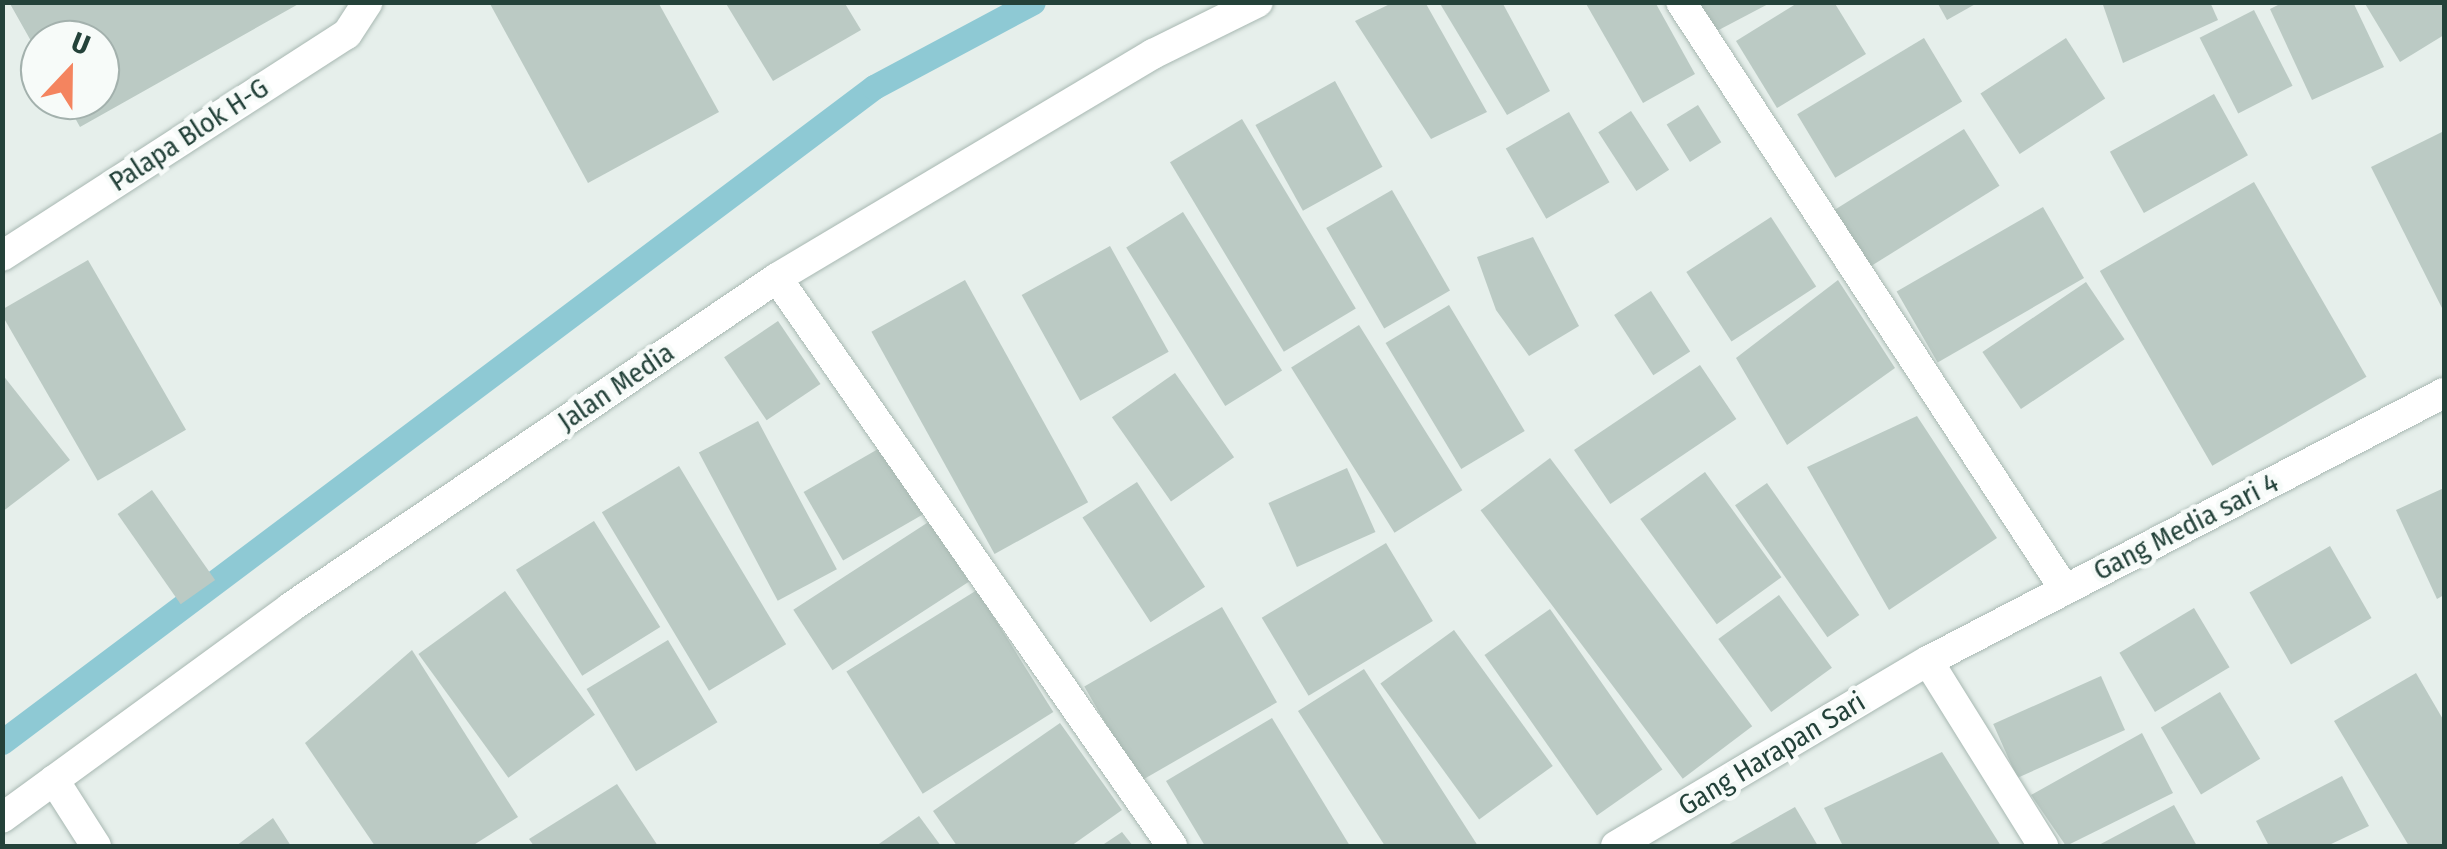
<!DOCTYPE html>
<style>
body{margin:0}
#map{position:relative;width:2447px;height:849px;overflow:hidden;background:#e6efeb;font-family:"Fira Sans Condensed",sans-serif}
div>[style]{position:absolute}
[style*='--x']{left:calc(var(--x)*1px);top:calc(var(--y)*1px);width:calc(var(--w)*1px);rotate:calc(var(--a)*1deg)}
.stream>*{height:25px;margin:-12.5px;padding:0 12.5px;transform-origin:12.5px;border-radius:12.5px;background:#8ec9d4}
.building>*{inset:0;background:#bbcac4;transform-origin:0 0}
.roads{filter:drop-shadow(0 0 2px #a8b8b2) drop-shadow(0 0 2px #a8b8b2)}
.minor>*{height:30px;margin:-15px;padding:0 15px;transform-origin:15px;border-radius:15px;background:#fff}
span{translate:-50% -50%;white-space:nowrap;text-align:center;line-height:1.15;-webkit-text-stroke:9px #f7fbf9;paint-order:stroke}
.street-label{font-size:28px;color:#24423a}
.frame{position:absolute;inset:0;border:5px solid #24423a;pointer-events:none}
.north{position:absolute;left:20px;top:20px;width:100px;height:100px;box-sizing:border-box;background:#f7fbf9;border:2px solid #a3b1ad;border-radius:50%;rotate:22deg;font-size:28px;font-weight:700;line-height:40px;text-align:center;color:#24423a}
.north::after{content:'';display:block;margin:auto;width:35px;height:45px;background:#f4845f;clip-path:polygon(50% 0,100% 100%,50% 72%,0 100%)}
</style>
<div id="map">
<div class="stream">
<div style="--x:2;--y:742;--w:1091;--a:-36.91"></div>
<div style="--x:874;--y:87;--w:180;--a:-28.1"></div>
</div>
<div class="building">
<div style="clip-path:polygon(9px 2px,302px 2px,80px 127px,65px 100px,100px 100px,100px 40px,40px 40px,40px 57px)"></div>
<div style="clip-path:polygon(489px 2px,658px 2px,719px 112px,588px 183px)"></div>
<div style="clip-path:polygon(725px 2px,844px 2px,861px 30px,773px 81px)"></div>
<div style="clip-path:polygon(1394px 2px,1425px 2px,1487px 112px,1431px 139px,1355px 21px)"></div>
<div style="clip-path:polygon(1439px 2px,1502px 2px,1550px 91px,1507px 115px)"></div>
<div style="clip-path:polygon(1585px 2px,1655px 2px,1695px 74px,1643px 103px)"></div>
<div style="clip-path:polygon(1696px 2px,1772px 2px,1713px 33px)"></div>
<div style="clip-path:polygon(1799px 2px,1834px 2px,1866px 54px,1777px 108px,1736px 41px)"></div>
<div style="clip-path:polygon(1937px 2px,1979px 2px,1947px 20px)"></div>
<div style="clip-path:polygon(2102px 2px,2210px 2px,2218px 20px,2123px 63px)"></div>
<div style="clip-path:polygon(2284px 2px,2353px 2px,2384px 67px,2312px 100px,2270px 9px)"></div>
<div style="clip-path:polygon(2364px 2px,2444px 2px,2444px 35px,2400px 62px)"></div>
<div style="left:2254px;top:10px;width:85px;height:61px;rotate:63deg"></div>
<div style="left:1924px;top:38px;width:74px;height:148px;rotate:59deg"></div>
<div style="left:2066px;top:38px;width:72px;height:102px;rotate:57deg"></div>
<div style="left:1335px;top:81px;width:98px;height:91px;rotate:61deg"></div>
<div style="left:2214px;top:94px;width:70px;height:119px;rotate:61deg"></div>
<div style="left:1698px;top:105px;width:44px;height:37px;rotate:58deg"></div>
<div style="left:1631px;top:111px;width:70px;height:39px;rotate:57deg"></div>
<div style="left:1569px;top:112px;width:81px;height:73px;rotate:60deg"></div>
<div style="left:1242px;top:119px;width:221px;height:84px;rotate:59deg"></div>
<div style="left:1964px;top:129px;width:67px;height:158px;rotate:58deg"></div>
<div style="clip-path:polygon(2444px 131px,2444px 312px,2371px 167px)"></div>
<div style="left:2254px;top:182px;width:225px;height:178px;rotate:60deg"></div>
<div style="left:1392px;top:190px;width:116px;height:76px;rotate:60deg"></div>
<div style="left:2043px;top:207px;width:82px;height:169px;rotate:60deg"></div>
<div style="left:1183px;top:212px;width:187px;height:67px;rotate:58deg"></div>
<div style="left:1771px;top:217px;width:83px;height:101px;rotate:57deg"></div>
<div style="clip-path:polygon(1533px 237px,1579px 326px,1529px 356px,1496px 310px,1477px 257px)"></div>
<div style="left:1110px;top:246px;width:121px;height:101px;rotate:61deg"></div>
<div style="left:88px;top:260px;width:196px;height:102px;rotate:60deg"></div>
<div style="left:965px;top:280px;width:254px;height:107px;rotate:61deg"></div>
<div style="clip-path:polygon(1838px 280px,1895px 368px,1787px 445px,1736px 358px)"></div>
<div style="left:2086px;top:282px;width:69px;height:125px;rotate:56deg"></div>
<div style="left:1651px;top:291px;width:72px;height:44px;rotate:57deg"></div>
<div style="left:1449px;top:305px;width:147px;height:74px;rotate:59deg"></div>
<div style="left:778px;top:321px;width:76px;height:65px;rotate:56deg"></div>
<div style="left:1359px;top:325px;width:195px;height:80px;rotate:58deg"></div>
<div style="left:1700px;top:365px;width:65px;height:152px;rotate:56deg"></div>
<div style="left:1175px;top:373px;width:103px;height:77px;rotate:55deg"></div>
<div style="clip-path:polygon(2px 374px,70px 460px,2px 512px)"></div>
<div style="clip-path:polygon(1917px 416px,1997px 538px,1889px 610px,1807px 467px)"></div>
<div style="left:758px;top:421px;width:168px;height:67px;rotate:62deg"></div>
<div style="left:885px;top:445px;width:79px;height:94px;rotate:60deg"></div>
<div style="left:1550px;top:458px;width:336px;height:87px;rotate:53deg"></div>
<div style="left:679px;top:466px;width:208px;height:90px;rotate:59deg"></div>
<div style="left:1347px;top:468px;width:70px;height:86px;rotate:66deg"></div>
<div style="left:1705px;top:472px;width:130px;height:80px;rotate:54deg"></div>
<div style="left:1137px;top:482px;width:125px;height:65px;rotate:57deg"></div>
<div style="left:1767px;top:483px;width:161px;height:39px;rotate:55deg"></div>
<div style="clip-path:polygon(2444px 488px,2444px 595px,2437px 599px,2396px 510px)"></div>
<div style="left:152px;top:490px;width:110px;height:42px;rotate:55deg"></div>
<div style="left:594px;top:521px;width:125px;height:92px;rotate:58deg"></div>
<div style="left:930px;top:521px;width:72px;height:163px;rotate:57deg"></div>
<div style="left:1386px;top:543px;width:91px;height:145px;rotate:59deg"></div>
<div style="left:2330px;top:546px;width:83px;height:93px;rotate:60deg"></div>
<div style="left:977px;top:590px;width:144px;height:154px;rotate:58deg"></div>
<div style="left:505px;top:591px;width:153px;height:107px;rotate:54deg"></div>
<div style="left:1779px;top:595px;width:90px;height:75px;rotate:54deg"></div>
<div style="left:1222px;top:607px;width:110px;height:159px;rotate:60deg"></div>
<div style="left:2194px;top:608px;width:69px;height:87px;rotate:59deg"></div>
<div style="left:1550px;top:609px;width:196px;height:80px;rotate:55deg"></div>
<div style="left:1454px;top:630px;width:168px;height:91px;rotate:54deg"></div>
<div style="left:668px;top:640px;width:96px;height:95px;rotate:59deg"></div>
<div style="clip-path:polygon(412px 650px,518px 817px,472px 846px,375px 846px,305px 743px)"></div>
<div style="clip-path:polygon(1364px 669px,1478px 846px,1385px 846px,1298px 711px)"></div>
<div style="clip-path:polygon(2416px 673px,2444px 721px,2444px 846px,2409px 846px,2334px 721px)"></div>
<div style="left:2101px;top:676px;width:59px;height:118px;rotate:66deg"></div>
<div style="left:2220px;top:692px;width:78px;height:69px;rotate:59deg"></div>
<div style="clip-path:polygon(1272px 718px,1350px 846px,1205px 846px,1166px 781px)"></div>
<div style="clip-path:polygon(1060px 723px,1122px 810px,1071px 846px,957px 846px,933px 811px)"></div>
<div style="clip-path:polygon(2142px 733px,2173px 793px,2066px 846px,2031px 795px)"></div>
<div style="clip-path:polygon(1942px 752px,2001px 846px,1843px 846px,1824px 808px)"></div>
<div style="clip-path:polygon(2342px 776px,2369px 826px,2327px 846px,2269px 846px,2256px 821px)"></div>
<div style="clip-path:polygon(617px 784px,658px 846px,534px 846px,529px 839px)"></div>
<div style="clip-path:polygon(2174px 805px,2197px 846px,2097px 846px)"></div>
<div style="clip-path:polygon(1795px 807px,1818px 846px,1726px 846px)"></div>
<div style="clip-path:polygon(919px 816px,941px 846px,876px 846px)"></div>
<div style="clip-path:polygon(273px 818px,291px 846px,236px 846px)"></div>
<div style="clip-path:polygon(1122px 832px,1133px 846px,1101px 846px)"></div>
</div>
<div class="roads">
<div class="minor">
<div style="--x:1681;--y:2;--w:702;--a:56.85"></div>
<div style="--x:2;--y:256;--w:410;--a:-32.8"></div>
<div style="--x:347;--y:34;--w:38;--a:-57"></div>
<div style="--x:777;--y:278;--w:692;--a:55.18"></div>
<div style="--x:1928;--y:661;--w:218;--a:58.1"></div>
<div style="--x:54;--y:780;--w:78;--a:57.5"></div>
<div style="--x:2;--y:818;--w:358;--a:-36.1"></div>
<div style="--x:291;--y:607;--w:587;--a:-34.1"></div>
<div style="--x:777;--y:278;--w:438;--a:-30.8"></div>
<div style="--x:1153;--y:54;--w:117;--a:-26.3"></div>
<div style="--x:1616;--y:846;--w:363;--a:-30.7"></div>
<div style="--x:1928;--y:661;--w:581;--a:-27.45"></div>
</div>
</div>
<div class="street-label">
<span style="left:189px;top:135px;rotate:-33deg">Palapa Blok H-G</span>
<span style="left:616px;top:387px;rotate:-34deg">Jalan Media</span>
<span style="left:2186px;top:527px;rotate:-27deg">Gang Media sari 4</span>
<span style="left:1772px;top:754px;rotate:-31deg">Gang Harapan Sari</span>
</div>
<div class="frame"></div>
<div class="north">U</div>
</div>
